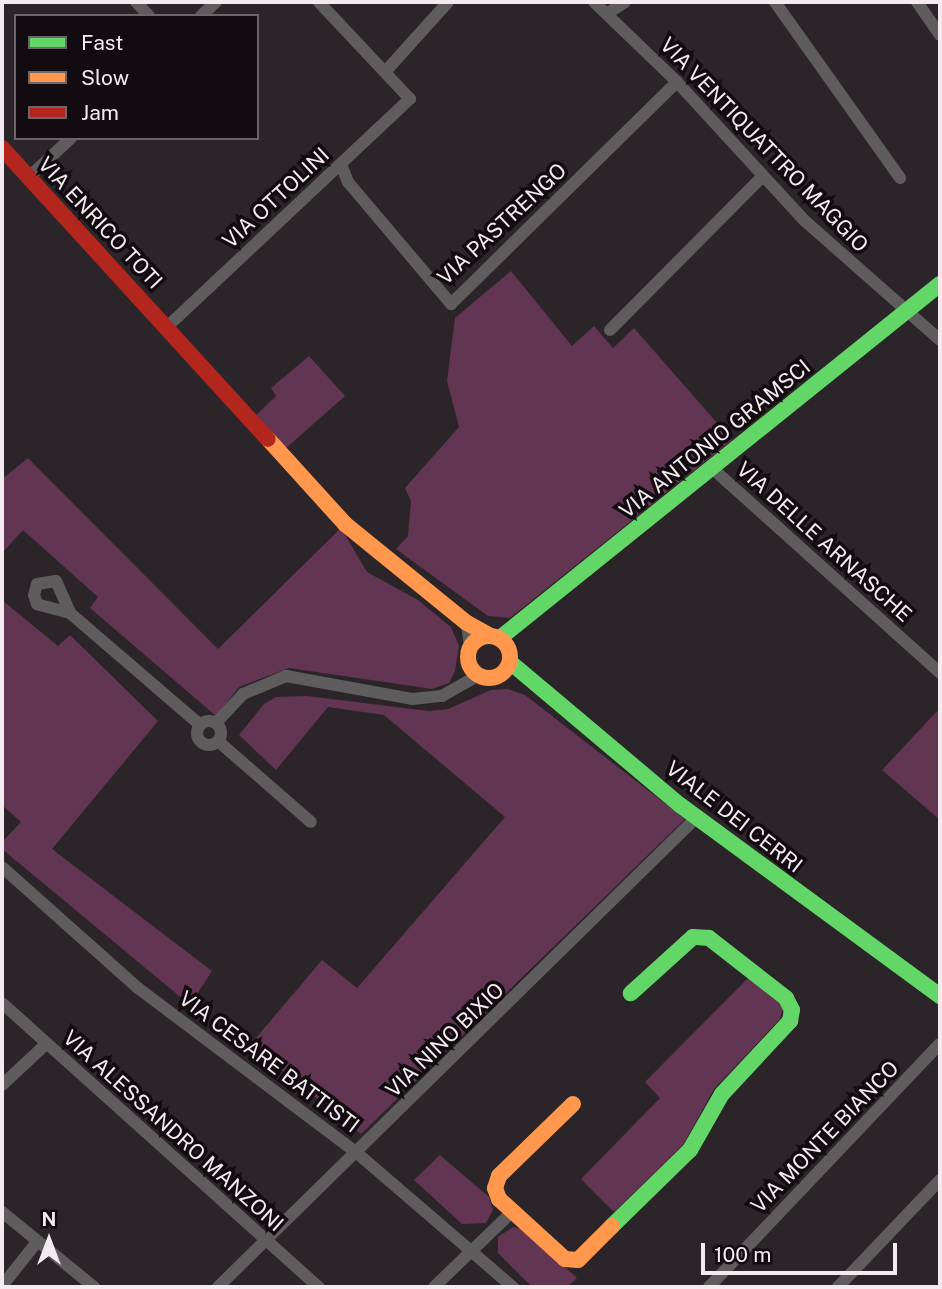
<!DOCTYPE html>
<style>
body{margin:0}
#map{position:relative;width:942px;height:1289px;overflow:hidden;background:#2b2428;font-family:"Public Sans",sans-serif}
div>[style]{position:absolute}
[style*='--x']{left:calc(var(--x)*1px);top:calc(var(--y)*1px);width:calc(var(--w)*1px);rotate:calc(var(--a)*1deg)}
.green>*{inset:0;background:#623552}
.street>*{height:12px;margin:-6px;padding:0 6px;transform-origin:6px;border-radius:6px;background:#5f5c5e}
.street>.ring{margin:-6px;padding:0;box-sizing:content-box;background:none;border:12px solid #5f5c5e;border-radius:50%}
.fast>*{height:16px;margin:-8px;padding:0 8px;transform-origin:8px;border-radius:8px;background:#63d668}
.slow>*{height:16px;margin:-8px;padding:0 8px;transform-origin:8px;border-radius:8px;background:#ff974d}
.slow>.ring{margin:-8px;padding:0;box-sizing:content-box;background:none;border:16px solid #ff974d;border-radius:50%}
.jam>*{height:16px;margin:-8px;padding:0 8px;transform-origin:8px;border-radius:8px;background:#b3261e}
span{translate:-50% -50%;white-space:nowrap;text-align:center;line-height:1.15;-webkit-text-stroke:7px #120c10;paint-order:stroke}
.street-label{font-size:21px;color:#f4ebf0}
.frame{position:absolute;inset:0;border:4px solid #f4ebf0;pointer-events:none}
.legend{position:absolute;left:14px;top:14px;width:245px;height:126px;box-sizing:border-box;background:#120c10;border:2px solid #6c656a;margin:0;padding:9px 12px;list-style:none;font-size:21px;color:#f4ebf0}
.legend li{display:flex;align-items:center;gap:14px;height:35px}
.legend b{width:35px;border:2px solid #6c656a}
.north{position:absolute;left:14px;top:1205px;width:70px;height:70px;-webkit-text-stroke:5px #120c10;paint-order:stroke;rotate:0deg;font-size:19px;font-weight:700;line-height:28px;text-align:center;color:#f4ebf0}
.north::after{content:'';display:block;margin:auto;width:24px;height:32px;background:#f4ebf0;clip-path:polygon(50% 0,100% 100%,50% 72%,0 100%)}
.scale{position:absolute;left:701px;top:1243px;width:196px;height:32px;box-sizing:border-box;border:4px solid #f4ebf0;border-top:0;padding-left:9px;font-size:21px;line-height:24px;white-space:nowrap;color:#f4ebf0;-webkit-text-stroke:5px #120c10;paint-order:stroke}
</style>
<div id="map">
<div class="green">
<div style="clip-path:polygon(511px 271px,572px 346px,594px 326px,613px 348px,634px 328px,732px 440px,510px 618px,488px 616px,396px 549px,408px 536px,411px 501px,405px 488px,459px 427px,447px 381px,455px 318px)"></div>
<div style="clip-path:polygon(309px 356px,345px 396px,284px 450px,254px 417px,276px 396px,271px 388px)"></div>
<div style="clip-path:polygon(28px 458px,218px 649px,341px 528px,367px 572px,418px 600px,451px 627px,459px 646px,455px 671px,449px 683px,432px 689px,289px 668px,239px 687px,216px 716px,90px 608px,98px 597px,23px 530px,2px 553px,2px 479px)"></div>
<div style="clip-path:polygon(2px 600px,58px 646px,70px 635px,158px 721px,52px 849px,212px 971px,190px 1005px,2px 849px,2px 842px,21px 822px,2px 805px)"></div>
<div style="clip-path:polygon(508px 689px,525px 695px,685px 819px,361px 1134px,250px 1045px,322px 960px,357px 988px,505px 817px,384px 715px,328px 707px,276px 770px,239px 735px,264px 704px,276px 697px,307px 696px,429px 711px,448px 709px,491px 690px)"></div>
<div style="clip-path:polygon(940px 708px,940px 820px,882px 770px)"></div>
<div style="clip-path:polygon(748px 978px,777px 998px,783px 1008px,780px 1019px,714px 1089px,683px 1145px,614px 1212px,581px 1179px,660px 1098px,645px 1082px)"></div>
<div style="clip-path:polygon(440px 1155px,489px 1197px,493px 1210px,486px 1223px,462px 1224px,414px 1180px)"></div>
<div style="clip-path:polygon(513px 1227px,525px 1230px,577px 1278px,567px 1287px,532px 1287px,498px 1253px,498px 1237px)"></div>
</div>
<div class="street">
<div style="--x:136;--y:2;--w:19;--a:47"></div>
<div style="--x:594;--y:2;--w:115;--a:43.9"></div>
<div style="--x:677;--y:82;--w:189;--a:47.4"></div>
<div style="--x:805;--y:221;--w:180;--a:41.4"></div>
<div style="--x:775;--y:2;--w:216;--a:54.6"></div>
<div style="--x:917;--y:2;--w:40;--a:55.1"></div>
<div style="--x:608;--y:13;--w:20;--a:-33"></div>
<div style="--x:201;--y:16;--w:21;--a:-43"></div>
<div style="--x:385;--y:72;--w:94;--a:-48"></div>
<div style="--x:341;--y:164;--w:19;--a:69"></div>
<div style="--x:348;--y:182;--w:160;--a:49.8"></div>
<div style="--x:451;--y:304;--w:317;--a:-44.5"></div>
<div style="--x:28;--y:178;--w:59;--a:-42.9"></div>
<div style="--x:168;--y:326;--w:332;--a:-43.2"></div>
<div style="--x:410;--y:99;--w:133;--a:-133.2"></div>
<div style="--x:610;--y:330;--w:217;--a:-45.2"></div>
<div style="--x:713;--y:469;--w:305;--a:41.9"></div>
<div style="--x:70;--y:613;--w:34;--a:-165"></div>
<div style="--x:37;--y:604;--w:9;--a:-108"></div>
<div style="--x:34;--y:595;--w:11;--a:-75"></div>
<div style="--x:37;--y:584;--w:19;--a:-9"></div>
<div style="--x:56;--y:581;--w:35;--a:66"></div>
<div style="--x:70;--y:613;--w:172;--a:40.7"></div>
<div style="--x:467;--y:623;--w:23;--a:83"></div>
<div class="ring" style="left:197px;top:721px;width:12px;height:12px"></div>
<div style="--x:216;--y:723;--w:40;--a:-47"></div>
<div style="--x:243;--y:694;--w:47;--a:-22.7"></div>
<div style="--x:286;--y:676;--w:128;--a:10.3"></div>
<div style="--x:412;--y:699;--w:30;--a:-6"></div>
<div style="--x:442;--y:696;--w:40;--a:-29.7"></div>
<div style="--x:218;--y:741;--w:123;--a:41.1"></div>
<div style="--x:2;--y:867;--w:182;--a:41.7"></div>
<div style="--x:138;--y:988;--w:274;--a:37"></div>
<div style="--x:357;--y:1153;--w:206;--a:40.7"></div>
<div style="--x:2;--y:1003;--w:426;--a:41.9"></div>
<div style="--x:2;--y:1085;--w:60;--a:-43"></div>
<div style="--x:2;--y:1212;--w:119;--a:39.2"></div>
<div style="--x:2;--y:1286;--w:56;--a:-51.5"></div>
<div style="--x:218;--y:1287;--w:671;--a:-44.46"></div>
<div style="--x:434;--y:1287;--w:110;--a:-43.9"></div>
<div style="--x:709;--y:1287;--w:335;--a:-46.5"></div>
<div style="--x:838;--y:1287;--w:148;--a:-46.4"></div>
</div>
<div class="fast">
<div style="--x:500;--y:638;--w:565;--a:-38.82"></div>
<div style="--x:510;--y:662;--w:222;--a:40.1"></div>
<div style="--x:680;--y:805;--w:323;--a:36.3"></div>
<div style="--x:612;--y:1226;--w:109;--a:-44.3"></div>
<div style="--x:690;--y:1150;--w:64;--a:-60.3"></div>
<div style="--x:722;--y:1094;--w:100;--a:-47"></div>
<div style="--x:790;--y:1021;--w:11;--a:-80"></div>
<div style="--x:792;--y:1010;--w:13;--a:-117"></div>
<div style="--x:786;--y:998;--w:98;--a:-142.1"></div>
<div style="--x:709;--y:938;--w:16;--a:-176"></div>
<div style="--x:693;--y:937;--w:84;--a:137.9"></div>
</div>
<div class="slow">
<div style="--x:268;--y:439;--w:115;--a:47.8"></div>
<div style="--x:345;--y:524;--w:157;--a:39.1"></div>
<div style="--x:467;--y:623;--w:25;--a:29"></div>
<div class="ring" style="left:468px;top:636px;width:26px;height:26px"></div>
<div style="--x:573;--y:1104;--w:103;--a:135.8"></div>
<div style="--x:499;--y:1176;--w:13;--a:108"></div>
<div style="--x:495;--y:1188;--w:12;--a:70"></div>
<div style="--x:499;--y:1199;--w:89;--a:42.3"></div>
<div style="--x:565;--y:1259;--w:13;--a:4"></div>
<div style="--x:578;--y:1260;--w:48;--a:-45"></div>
</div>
<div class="jam">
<div style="--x:2;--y:148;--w:394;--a:47.6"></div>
</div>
<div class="street-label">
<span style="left:764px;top:145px;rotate:46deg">VIA VENTIQUATTRO MAGGIO</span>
<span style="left:276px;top:198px;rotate:-43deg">VIA OTTOLINI</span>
<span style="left:100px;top:223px;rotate:47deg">VIA ENRICO TOTI</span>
<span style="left:502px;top:224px;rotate:-43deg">VIA PASTRENGO</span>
<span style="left:715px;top:439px;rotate:-39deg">VIA ANTONIO GRAMSCI</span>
<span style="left:824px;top:542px;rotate:42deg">VIA DELLE ARNASCHE</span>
<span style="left:734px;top:817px;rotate:38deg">VIALE DEI CERRI</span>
<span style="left:445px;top:1040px;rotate:-44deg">VIA NINO BIXIO</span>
<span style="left:269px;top:1062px;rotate:37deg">VIA CESARE BATTISTI</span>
<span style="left:173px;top:1131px;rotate:42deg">VIA ALESSANDRO MANZONI</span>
<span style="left:825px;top:1137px;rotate:-46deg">VIA MONTE BIANCO</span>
</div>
<div class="frame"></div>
<ul class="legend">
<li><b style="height:9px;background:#63d668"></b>Fast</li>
<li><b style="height:9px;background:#ff974d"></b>Slow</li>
<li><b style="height:9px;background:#b3261e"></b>Jam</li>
</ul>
<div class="north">N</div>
<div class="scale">100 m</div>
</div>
